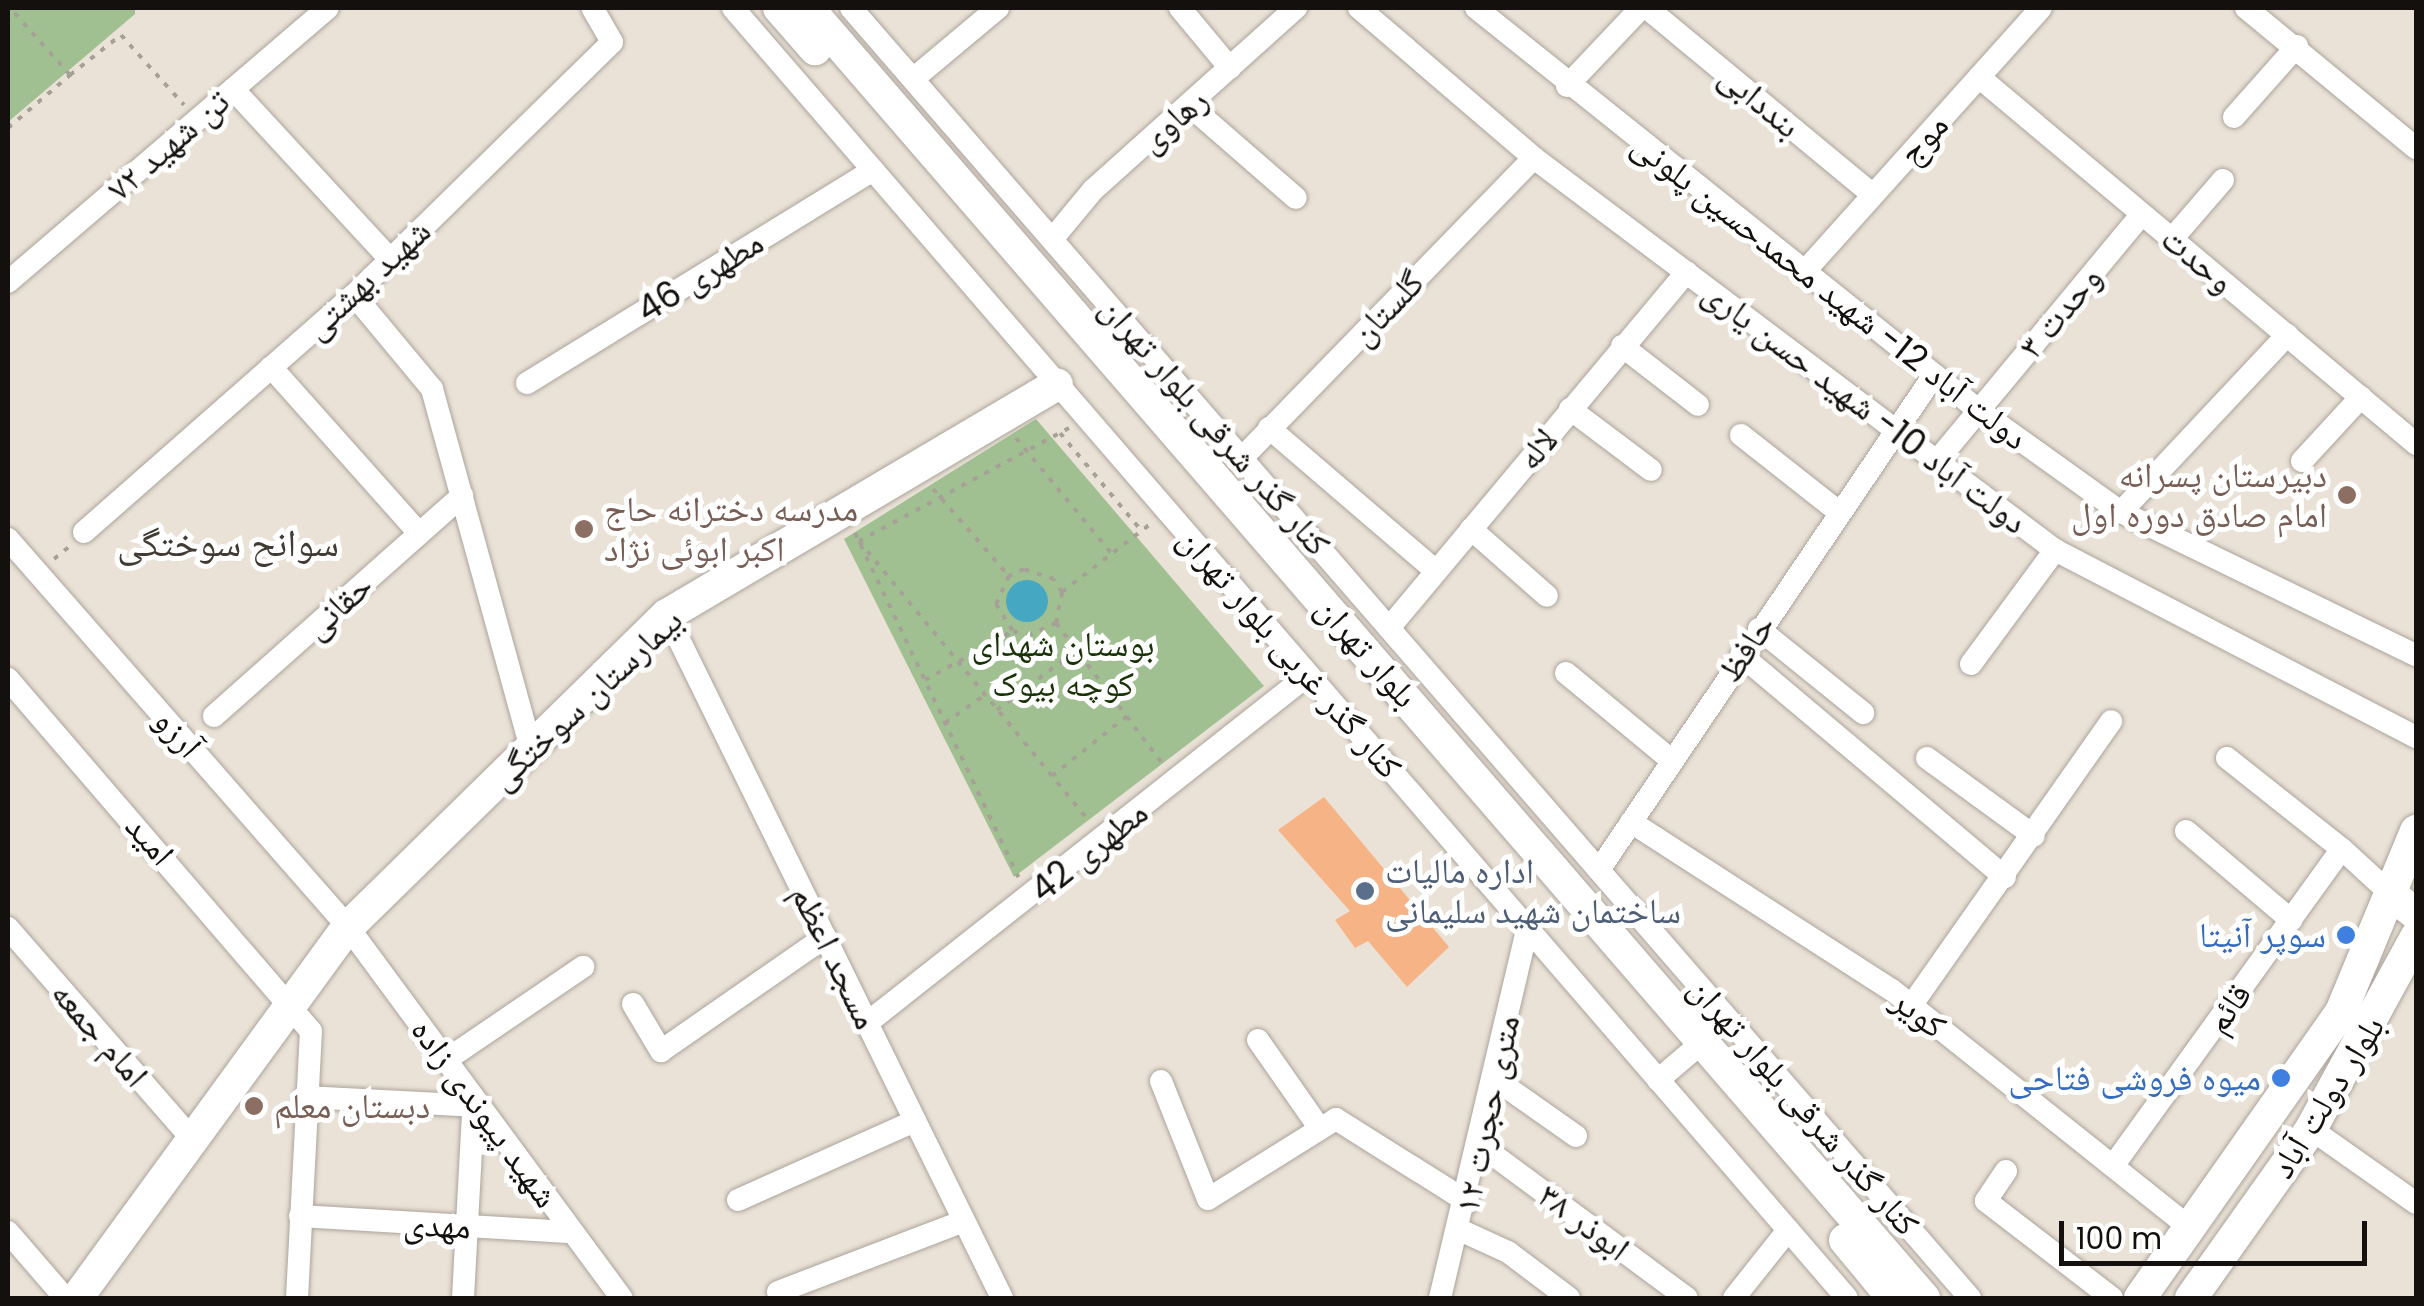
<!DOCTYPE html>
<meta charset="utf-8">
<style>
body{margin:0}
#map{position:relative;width:2424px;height:1306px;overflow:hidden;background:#eae2d7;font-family:Poppins,"Noto Naskh Arabic",sans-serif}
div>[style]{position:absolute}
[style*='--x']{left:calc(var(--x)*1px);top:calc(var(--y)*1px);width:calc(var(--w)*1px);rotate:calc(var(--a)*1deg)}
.green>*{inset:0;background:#a0c092}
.water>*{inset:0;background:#46a7c3}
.round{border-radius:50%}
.building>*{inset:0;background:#f6b486}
.path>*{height:4px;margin-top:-2px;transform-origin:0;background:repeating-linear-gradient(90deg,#a6a097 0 5px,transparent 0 13px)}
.roads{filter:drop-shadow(0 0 2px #aca49b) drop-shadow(0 0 2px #aca49b)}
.street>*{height:22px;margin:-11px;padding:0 11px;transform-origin:11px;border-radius:11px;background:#fff}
.secondary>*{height:32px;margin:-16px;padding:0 16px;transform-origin:16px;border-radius:16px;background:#fff}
.dots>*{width:28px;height:28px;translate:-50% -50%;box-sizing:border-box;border:5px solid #fff;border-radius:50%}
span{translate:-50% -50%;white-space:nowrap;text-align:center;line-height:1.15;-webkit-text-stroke:10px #fff;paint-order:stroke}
.street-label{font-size:35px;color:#13100d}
.education-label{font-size:35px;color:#785e54}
.right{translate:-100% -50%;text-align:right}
.left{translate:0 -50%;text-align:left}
.park-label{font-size:35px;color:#183407}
.service-label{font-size:35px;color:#4e5e75}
.shop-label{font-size:35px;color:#366cbe}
.neighbourhood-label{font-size:38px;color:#413b33}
.frame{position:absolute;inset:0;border:10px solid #13100d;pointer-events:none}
.scale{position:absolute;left:2059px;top:1221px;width:308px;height:45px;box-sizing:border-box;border:5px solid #13100d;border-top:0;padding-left:12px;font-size:30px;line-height:35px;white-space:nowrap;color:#13100d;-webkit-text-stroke:8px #fff;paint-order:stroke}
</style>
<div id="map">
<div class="green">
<div style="clip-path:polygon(8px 8px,135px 8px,135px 14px,8px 122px)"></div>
<div style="clip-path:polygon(1036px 419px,1264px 686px,1014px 877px,844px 539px)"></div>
</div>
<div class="water">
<div class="round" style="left:1006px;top:580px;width:42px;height:42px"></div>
</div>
<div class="building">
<div style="clip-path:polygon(1324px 797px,1449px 947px,1407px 987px,1368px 941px,1355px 948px,1335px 920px,1350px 911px,1278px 830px)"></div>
</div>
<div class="path">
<div style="--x:70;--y:75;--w:65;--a:-38.1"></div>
<div style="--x:121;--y:35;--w:94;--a:48"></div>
<div style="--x:8;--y:128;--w:82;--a:-40.5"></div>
<div style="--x:70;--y:75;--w:90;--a:-131.8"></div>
<div style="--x:1069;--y:428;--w:238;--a:151.7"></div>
<div style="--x:859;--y:541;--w:362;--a:50.6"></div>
<div style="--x:1060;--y:433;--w:125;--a:50.2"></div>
<div style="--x:1016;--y:438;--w:151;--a:50.4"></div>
<div style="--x:933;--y:489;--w:116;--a:48.9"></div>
<div style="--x:855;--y:533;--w:381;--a:64.6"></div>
<div style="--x:54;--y:559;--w:21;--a:-39"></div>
<div style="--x:1062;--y:592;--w:110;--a:-37.6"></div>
<div style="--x:1056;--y:623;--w:176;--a:52.9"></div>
<div style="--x:925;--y:680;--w:101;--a:-29.1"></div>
<div style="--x:1013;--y:631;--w:16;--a:18"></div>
<div style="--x:1028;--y:636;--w:31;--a:-25"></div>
<div style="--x:1056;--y:623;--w:32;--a:-79"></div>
<div style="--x:1062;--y:592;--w:15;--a:-122"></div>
<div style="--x:1054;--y:579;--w:32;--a:-162"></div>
<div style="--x:1024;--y:569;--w:17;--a:155"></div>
<div style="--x:1009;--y:576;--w:31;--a:115"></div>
<div style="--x:996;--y:604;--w:32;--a:58"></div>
<div style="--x:997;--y:710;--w:100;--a:-36.9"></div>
<div style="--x:945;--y:723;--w:49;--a:-35"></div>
<div style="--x:1052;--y:776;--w:96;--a:-38.7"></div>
</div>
<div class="roads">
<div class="street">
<div style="--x:733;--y:8;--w:1704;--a:49.19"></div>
<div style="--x:851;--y:8;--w:1708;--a:49.06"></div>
<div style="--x:1180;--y:8;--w:78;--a:50.2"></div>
<div style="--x:1359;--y:8;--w:230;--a:40.6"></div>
<div style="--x:1534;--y:158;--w:652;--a:36.96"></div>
<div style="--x:2055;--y:550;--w:407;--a:27.4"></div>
<div style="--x:1476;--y:8;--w:642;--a:38.67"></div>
<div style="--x:1977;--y:409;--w:177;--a:35.6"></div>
<div style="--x:2121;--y:512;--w:328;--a:25.9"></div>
<div style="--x:1647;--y:8;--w:293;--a:39.6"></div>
<div style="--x:2246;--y:8;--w:220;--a:39.5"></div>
<div style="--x:1979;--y:77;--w:571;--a:40.02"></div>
<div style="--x:913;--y:79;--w:111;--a:-39.9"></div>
<div style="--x:1567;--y:86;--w:108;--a:-46.5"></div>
<div style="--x:233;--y:89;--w:231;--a:47.3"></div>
<div style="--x:1190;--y:106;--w:140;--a:41"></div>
<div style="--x:2234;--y:117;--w:95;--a:-48.4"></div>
<div style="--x:1054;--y:237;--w:61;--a:-50.3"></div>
<div style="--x:1093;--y:190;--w:273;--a:-41.9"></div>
<div style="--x:2172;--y:239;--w:78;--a:-49.2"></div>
<div style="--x:1805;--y:271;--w:353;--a:-48.1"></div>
<div style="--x:8;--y:282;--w:421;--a:-40.6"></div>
<div style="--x:354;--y:295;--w:122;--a:50.3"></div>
<div style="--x:432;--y:389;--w:372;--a:74.6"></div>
<div style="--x:1622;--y:346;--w:96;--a:37.8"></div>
<div style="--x:271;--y:367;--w:222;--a:48.3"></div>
<div style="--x:527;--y:383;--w:406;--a:-31.6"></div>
<div style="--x:1570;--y:409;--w:101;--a:37"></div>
<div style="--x:1269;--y:428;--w:220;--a:40.6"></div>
<div style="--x:1741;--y:435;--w:125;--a:38.2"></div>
<div style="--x:1241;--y:459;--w:420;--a:-45.8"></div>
<div style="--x:2302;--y:461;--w:87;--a:-47.3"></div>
<div style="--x:1936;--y:462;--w:322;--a:-50.3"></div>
<div style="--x:2121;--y:512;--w:243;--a:-46.8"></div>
<div style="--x:1471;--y:529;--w:101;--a:41.4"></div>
<div style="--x:84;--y:532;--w:359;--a:-41.3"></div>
<div style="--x:354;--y:295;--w:361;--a:-44.4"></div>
<div style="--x:612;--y:42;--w:39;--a:-120"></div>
<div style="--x:8;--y:539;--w:516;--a:48.77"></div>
<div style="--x:348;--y:927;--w:461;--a:53.6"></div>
<div style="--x:667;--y:615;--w:761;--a:63.87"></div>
<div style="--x:1389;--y:628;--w:464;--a:-50.1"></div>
<div style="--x:1759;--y:629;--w:134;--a:38.9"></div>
<div style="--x:1741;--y:655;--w:345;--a:40.1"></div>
<div style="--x:1971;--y:664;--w:142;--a:-53.6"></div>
<div style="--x:1566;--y:673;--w:136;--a:39.6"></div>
<div style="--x:8;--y:679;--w:464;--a:49.3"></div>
<div style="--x:311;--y:1031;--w:267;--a:93"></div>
<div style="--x:214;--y:716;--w:332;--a:-41.6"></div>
<div style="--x:1927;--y:758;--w:132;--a:36.1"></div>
<div style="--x:2227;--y:758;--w:147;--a:38.4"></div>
<div style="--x:1631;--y:822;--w:310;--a:32.8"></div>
<div style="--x:1892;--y:990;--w:381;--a:38.6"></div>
<div style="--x:2186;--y:831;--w:138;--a:40.3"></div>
<div style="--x:1599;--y:870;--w:598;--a:-55.91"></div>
<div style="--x:8;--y:928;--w:281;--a:48.9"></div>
<div style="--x:633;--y:1004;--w:55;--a:59.2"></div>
<div style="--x:661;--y:1051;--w:200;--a:-34.8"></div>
<div style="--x:1911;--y:1006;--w:348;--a:-54.9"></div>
<div style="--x:867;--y:1023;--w:562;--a:-38.28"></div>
<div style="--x:1258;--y:1040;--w:108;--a:55.1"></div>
<div style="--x:446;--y:1060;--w:166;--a:-34.2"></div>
<div style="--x:1495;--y:1079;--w:99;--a:35.1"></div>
<div style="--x:1658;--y:1080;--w:45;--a:-40.5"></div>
<div style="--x:1161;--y:1081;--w:127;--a:68.3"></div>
<div style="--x:1208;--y:1199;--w:151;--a:-32"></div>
<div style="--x:1336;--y:1119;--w:156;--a:32.2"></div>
<div style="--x:305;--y:1097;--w:169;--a:3"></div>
<div style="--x:2311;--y:1129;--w:128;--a:35.2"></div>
<div style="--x:1480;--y:1145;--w:257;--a:36.5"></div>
<div style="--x:2113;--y:1166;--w:391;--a:-54.2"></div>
<div style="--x:2342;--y:849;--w:67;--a:42.6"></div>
<div style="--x:2006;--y:1171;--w:36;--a:124"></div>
<div style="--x:1986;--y:1201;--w:159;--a:37.6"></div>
<div style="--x:738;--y:1200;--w:194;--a:-24.1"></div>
<div style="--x:300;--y:1216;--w:273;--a:3.4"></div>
<div style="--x:1462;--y:1231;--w:51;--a:24.5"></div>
<div style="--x:1508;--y:1252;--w:76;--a:37"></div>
<div style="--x:8;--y:1232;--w:87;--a:49.2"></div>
<div style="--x:778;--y:1292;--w:199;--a:-20.9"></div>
<div style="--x:463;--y:1298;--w:200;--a:-86.9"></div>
<div style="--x:1440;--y:1298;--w:379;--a:-76.7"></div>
<div style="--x:1734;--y:1298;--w:87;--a:-51.5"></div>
</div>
<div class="secondary">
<div style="--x:779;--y:8;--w:55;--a:48.7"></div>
<div style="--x:808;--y:8;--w:1706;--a:49.14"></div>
<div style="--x:2391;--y:894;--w:32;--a:39"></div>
<div style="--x:1845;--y:1240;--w:75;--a:50.4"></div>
<div style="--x:77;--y:1298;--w:459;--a:-53.9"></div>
<div style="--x:348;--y:927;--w:446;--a:-44.4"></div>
<div style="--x:667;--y:615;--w:453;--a:-30.6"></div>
<div style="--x:2140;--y:1298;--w:350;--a:-54.9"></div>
<div style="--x:2341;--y:1012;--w:196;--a:-67.5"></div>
<div style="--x:2191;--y:1298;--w:207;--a:-54.6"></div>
<div style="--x:2311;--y:1129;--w:219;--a:-61.3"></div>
</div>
</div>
<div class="dots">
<div style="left:2347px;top:495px;background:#8d6e63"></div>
<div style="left:584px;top:529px;background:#8d6e63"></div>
<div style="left:1365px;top:891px;background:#5c6f8a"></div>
<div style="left:2346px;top:935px;background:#3f7fe0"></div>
<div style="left:2281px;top:1078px;background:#3f7fe0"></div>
<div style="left:254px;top:1106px;background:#8d6e63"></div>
</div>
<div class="street-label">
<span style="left:1760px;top:101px;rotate:40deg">بنددابی</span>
<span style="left:1173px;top:120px;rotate:-41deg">رهاوی</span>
<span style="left:1923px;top:139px;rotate:-48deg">موج</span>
<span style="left:168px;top:145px;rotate:-41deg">۷۲ تن شهید</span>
<span style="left:2198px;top:260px;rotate:40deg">وحدت</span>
<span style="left:700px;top:276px;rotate:-32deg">مطهری 46</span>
<span style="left:367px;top:279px;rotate:-43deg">شهید بهشتی</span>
<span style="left:1830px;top:291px;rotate:38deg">دولت آباد 12- شهید محمدحسین پلونی</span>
<span style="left:1387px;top:308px;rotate:-46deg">گلستان</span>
<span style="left:2060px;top:312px;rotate:-50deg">وحدت ۳</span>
<span style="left:1865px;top:407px;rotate:37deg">دولت آباد 10- شهید حسن یاری</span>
<span style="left:1215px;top:426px;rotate:49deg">کنار گذر شرقی بلوار تهران</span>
<span style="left:1537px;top:449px;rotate:-50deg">لاله</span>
<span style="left:338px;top:606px;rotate:-42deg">حقانی</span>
<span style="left:1746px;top:648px;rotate:-56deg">حافظ</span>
<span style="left:1367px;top:652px;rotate:49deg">بلوار تهران</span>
<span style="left:1290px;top:653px;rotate:49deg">کنار گذر غربی بلوار تهران</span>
<span style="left:586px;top:699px;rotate:-43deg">بیمارستان سوختگی</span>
<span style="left:178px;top:733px;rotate:49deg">آرزو</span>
<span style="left:150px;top:840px;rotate:49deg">امید</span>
<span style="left:1089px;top:851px;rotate:-39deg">مطهری 42</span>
<span style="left:835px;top:957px;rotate:64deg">مسجد اعظم</span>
<span style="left:2228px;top:1008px;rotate:-54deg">قائم</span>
<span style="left:1919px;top:1013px;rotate:38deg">کویر</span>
<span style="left:100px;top:1034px;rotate:49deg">امام جمعه</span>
<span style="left:2327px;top:1097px;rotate:-58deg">بلوار دولت آباد</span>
<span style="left:1804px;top:1106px;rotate:49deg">کنار گذر شرقی بلوار تهران</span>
<span style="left:485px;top:1113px;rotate:54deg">شهید پیوندی زاده</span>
<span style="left:1487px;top:1114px;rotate:-78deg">۱۲ متری حجرت</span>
<span style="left:1584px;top:1222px;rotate:37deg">۳۸ ابوذر</span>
<span style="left:437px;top:1225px;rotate:3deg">مهدی</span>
</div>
<div class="education-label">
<span class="right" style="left:2327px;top:495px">دبیرستان پسرانه<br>امام صادق دوره اول</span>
<span class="left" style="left:604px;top:529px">مدرسه دخترانه حاج<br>اکبر ابوئی نژاد</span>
<span class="left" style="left:274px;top:1106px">دبستان معلم</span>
</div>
<div class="park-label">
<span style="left:1063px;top:664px">بوستان شهدای<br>کوچه بیوک</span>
</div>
<div class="service-label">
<span class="left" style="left:1385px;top:891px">اداره مالیات<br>ساختمان شهید سلیمانی</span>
</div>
<div class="shop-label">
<span class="right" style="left:2326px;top:935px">سوپر آنیتا</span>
<span class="right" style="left:2261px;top:1078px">میوه فروشی فتاحی</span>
</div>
<div class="neighbourhood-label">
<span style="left:228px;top:543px">سوانح سوختگی</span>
</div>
<div class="frame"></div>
<div class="scale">100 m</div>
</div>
